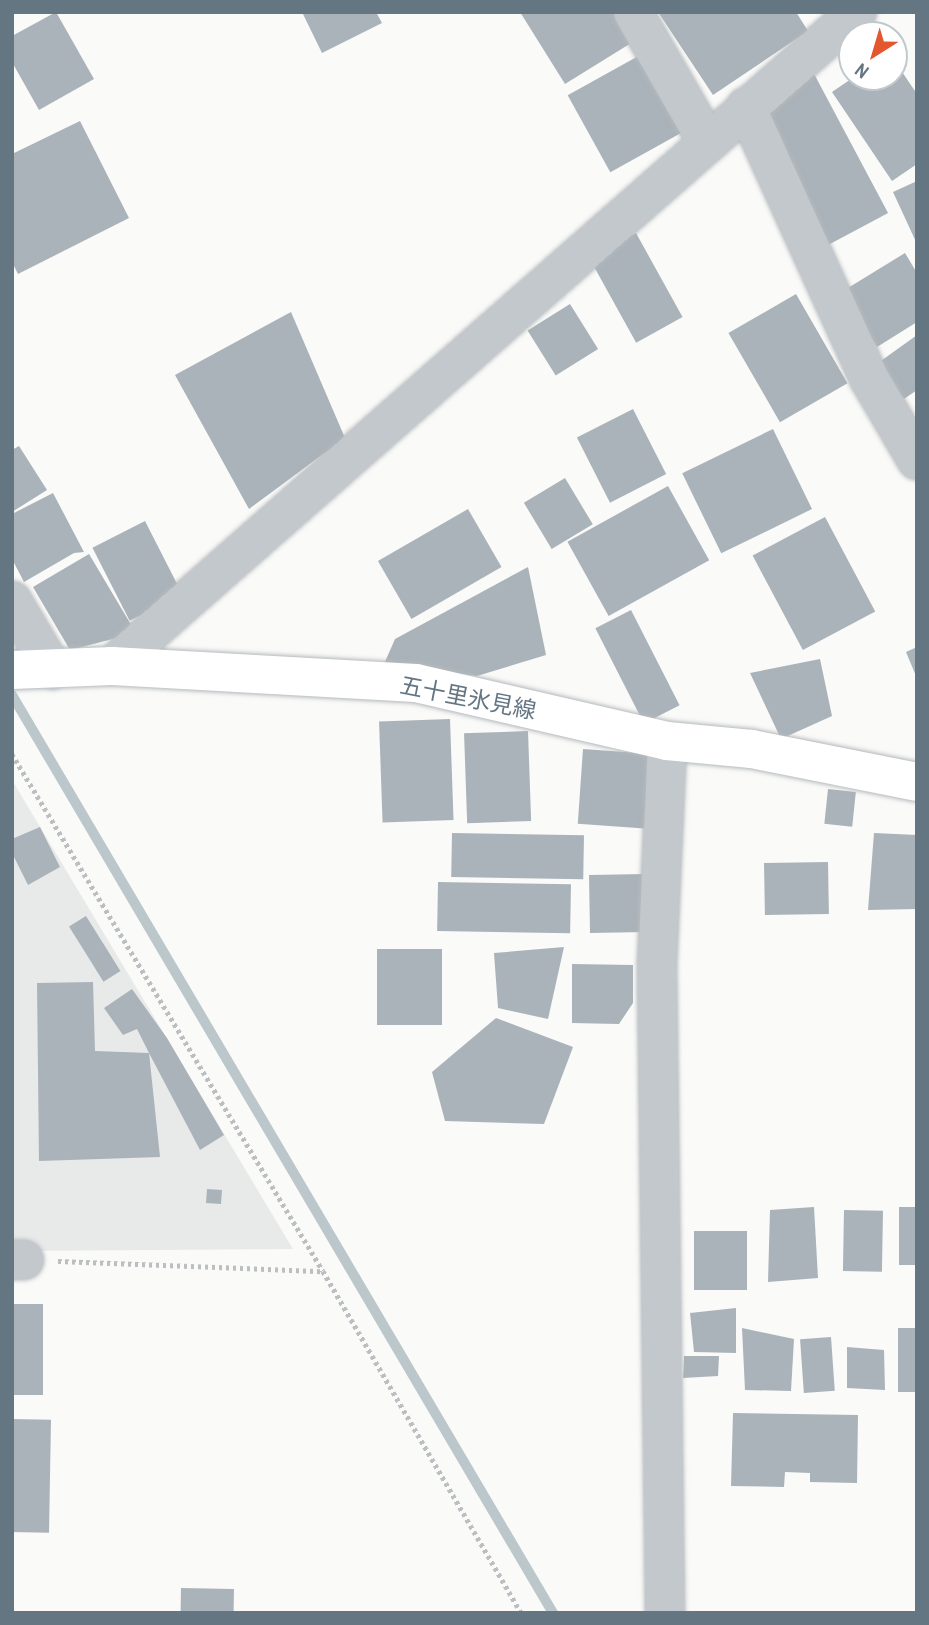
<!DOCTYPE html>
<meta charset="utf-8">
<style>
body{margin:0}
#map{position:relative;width:929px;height:1625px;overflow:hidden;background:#fafaf8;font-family:"Archivo Narrow","Noto Sans JP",sans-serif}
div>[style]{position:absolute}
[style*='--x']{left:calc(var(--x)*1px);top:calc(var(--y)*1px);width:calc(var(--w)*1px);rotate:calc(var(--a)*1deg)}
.built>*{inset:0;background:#e8e9e9}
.stream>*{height:10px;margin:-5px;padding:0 5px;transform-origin:5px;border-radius:5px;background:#bbc7cb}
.building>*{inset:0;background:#aab3b9;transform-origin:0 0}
.path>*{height:4.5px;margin-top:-2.25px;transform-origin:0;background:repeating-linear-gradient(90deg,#bbbfc2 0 3.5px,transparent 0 7px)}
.roads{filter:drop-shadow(0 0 2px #b5babe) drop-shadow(0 0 2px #b5babe)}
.minor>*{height:38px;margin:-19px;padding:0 19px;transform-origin:19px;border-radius:19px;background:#c3c8cc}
.major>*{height:38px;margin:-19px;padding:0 19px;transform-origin:19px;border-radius:19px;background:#fff}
span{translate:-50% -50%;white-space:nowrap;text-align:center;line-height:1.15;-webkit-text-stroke:7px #fff;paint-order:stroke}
.street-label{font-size:23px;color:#657683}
.frame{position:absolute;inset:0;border:14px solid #657683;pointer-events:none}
.north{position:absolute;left:838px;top:21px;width:70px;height:70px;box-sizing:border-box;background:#fff;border:2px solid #c1c8cd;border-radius:50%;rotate:217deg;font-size:19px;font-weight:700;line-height:28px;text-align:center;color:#657683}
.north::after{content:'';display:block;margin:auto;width:24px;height:32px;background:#e4572e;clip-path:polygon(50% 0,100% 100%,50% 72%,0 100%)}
</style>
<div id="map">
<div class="built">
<div style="clip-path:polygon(12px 780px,293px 1249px,12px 1251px)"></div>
</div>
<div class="stream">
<div style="--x:12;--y:695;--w:1066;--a:59.49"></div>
</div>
<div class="building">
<div style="clip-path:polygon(56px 12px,94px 79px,39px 110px,12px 62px,12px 36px)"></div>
<div style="clip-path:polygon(302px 12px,376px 12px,382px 23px,322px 53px)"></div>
<div style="clip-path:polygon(520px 12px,620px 12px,636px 40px,565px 84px)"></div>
<div style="clip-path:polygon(658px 12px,796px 12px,808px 31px,713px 95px)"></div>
<div style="left:642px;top:54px;width:88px;height:85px;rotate:61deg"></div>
<div style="clip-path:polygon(894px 60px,917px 94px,917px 164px,892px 181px,832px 92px,854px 77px,894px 77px)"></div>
<div style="left:812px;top:70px;width:162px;height:69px;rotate:62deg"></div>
<div style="clip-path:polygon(80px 121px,129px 218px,18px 274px,12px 262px,12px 154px)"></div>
<div style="clip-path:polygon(917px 181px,917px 244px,893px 192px)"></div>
<div style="left:636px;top:233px;width:96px;height:53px;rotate:61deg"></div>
<div style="clip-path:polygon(905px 253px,917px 273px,917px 322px,877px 347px,843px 291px)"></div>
<div style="left:796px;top:294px;width:103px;height:78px;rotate:60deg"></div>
<div style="left:570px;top:304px;width:53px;height:50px;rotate:58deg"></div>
<div style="clip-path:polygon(291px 312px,345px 438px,249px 509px,175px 375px)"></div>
<div style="clip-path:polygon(917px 335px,917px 390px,904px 399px,878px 363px)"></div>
<div style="left:633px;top:409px;width:73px;height:63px;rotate:63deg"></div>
<div style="left:773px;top:429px;width:89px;height:101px;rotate:64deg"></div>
<div style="clip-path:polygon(19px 446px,47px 490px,12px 512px,12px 450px)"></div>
<div style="left:565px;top:478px;width:54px;height:48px;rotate:59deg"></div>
<div style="left:668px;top:486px;width:85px;height:115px;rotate:61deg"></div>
<div style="clip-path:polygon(53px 493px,84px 552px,74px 553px,24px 582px,12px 559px,12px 514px)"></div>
<div style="left:468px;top:509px;width:67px;height:104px;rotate:60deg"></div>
<div style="left:825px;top:517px;width:107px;height:82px;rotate:62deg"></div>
<div style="left:145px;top:521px;width:82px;height:59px;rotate:63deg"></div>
<div style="clip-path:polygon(89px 554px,136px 633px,70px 650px,33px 587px)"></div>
<div style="clip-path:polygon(528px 567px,546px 655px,477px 676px,384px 664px,395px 639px)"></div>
<div style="left:631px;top:610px;width:107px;height:40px;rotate:63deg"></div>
<div style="clip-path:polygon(917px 647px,917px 676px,916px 676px,906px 652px)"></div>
<div style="clip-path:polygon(820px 659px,832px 716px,781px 739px,750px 673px)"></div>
<div style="left:450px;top:719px;width:101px;height:71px;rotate:88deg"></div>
<div style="left:528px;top:731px;width:90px;height:64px;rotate:88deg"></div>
<div style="left:583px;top:749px;width:74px;height:75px;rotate:4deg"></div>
<div style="left:828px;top:789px;width:28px;height:35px;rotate:6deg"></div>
<div style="clip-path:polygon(40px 827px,60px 867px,28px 885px,12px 853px,12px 839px)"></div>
<div style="left:452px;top:833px;width:132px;height:44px;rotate:1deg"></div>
<div style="clip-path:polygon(874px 833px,917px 835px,917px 909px,868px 910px)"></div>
<div style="left:828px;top:862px;width:52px;height:64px;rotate:89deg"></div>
<div style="left:645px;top:874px;width:58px;height:56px;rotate:89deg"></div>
<div style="left:438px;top:882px;width:133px;height:49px;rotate:1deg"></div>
<div style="left:86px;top:916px;width:65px;height:20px;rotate:58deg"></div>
<div style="clip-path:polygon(564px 947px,548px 1019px,498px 1008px,494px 953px)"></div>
<div style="left:377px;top:949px;width:65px;height:76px"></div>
<div style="clip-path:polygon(572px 964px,633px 965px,633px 1003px,619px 1024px,572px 1023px)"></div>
<div style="clip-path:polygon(93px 982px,95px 1051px,149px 1053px,137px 1029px,123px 1035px,104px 1008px,132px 989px,167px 1038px,224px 1135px,200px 1150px,149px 1053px,160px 1157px,39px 1161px,37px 983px)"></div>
<div style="clip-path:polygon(496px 1018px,573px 1047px,544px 1124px,445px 1121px,432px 1072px)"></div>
<div style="left:207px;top:1189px;width:15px;height:14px;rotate:4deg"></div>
<div style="clip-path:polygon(814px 1207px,818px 1278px,768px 1282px,770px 1210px)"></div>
<div style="left:917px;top:1207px;width:58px;height:18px;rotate:90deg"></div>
<div style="left:844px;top:1210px;width:39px;height:61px;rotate:1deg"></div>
<div style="left:694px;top:1231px;width:53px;height:59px"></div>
<div style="left:13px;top:1304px;width:30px;height:91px"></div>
<div style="clip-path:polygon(736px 1308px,736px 1353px,694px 1352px,690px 1313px)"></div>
<div style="clip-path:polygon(742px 1328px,794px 1339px,791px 1391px,745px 1390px)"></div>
<div style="left:898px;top:1328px;width:19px;height:64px"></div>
<div style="left:831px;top:1337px;width:54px;height:31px;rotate:86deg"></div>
<div style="clip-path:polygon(847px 1347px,884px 1350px,885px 1390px,847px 1388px)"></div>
<div style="clip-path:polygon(684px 1356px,719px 1356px,718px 1376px,683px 1378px)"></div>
<div style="clip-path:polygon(733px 1413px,858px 1415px,857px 1483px,810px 1482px,810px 1473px,785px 1472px,784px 1487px,731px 1486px)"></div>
<div style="left:12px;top:1419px;width:39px;height:113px;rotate:1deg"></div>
<div style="left:181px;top:1588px;width:53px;height:25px;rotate:1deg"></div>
</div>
<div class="path">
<div style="--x:12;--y:754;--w:603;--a:58.97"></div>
<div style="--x:323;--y:1271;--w:395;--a:59.9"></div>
<div style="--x:58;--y:1261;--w:264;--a:2.2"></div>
</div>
<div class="roads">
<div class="minor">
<div style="--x:633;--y:12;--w:151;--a:60.2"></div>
<div style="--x:746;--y:107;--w:298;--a:65.6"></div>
<div style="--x:869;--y:378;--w:95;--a:59.7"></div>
<div style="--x:12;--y:601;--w:80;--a:59.3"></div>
<div style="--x:112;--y:666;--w:991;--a:-41.28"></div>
<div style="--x:12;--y:1260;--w:12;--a:0"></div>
<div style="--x:665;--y:1613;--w:649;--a:-90.71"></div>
<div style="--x:657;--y:964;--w:223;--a:-87.4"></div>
</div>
<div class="major">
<div style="--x:12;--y:670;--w:100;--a:-2.3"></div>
<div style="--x:112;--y:666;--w:304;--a:3.2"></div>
<div style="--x:416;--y:683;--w:258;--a:13"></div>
<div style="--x:667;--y:741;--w:85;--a:5.4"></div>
<div style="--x:752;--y:749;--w:168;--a:11.3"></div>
</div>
</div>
<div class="street-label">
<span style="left:468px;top:698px;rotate:11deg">五十里氷見線</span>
</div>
<div class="frame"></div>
<div class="north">N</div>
</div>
